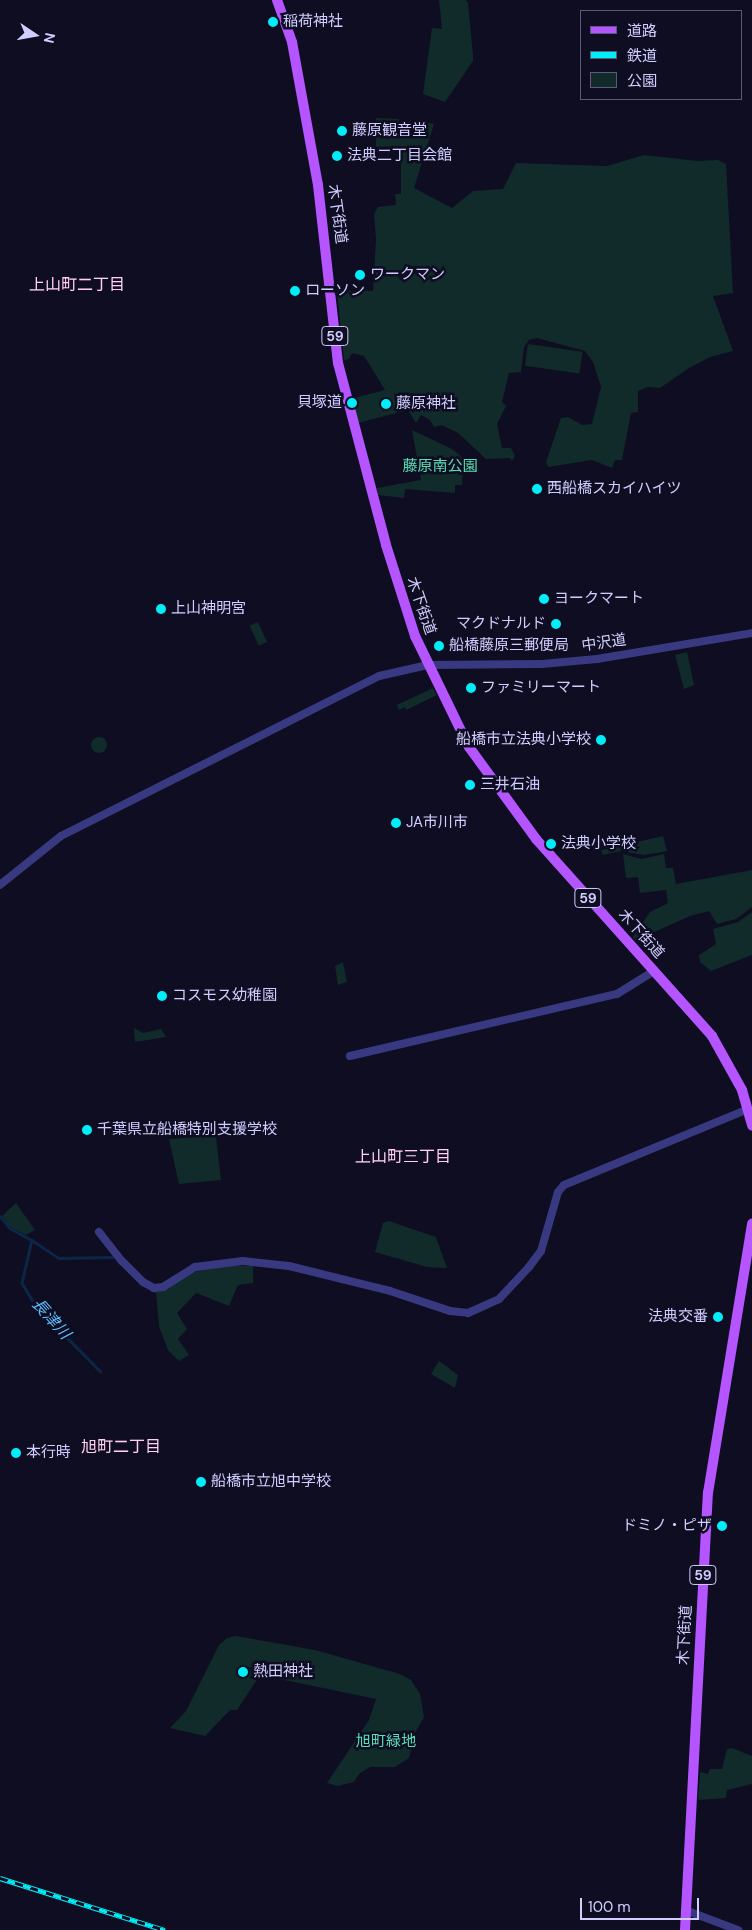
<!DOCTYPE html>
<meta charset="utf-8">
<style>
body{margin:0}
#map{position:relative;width:752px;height:1930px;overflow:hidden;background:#0f0d21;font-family:"DM Sans","Noto Sans JP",sans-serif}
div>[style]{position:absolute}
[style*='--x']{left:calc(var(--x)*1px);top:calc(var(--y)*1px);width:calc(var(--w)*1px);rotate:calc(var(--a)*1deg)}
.green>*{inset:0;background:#102b29;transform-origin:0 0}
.round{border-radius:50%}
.stream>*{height:2.5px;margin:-1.25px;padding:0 1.25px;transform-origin:1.25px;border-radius:1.25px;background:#0c2647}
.minor>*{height:8px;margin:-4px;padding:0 4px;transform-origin:4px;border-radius:4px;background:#383981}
.major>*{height:10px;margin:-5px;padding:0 5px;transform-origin:5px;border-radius:5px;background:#b555ff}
.rail>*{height:4.5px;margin-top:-2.25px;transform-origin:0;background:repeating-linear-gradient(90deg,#0f0d21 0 8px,#00eef9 0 16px);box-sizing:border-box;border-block:1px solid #00eef9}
.dots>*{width:14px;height:14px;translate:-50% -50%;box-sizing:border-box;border:2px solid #0f0d21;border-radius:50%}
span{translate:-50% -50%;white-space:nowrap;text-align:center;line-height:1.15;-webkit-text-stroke:5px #0f0d21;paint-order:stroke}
.shield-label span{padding:1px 4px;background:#0f0d21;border:1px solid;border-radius:4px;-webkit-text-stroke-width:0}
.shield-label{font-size:14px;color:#d0ceff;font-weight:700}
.poi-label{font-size:15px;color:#d0ceff}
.left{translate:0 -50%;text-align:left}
.right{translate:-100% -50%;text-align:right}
.street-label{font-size:15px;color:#d0ceff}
.park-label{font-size:15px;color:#59e0b6}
.neighbourhood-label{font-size:16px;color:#ffd0f0}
.water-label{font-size:16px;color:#5cbdff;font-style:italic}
.legend{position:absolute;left:580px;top:10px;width:162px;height:90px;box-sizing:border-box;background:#0f0d21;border:1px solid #5c5a7a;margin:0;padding:6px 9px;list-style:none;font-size:15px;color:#d0ceff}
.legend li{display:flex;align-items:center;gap:10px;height:25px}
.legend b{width:25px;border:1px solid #5c5a7a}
.north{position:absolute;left:10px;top:10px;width:50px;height:50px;-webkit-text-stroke:4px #0f0d21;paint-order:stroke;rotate:102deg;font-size:14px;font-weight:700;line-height:20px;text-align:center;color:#d0ceff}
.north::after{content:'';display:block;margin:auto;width:18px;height:22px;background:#d0ceff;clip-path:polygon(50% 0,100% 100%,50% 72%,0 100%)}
.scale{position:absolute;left:580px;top:1898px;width:119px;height:22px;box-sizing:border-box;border:2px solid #d0ceff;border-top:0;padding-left:6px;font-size:15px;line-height:18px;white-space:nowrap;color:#d0ceff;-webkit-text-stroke:4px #0f0d21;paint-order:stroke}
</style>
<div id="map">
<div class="green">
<div style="clip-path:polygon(439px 0,466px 0,468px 3px,473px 55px,473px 61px,445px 102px,423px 94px,432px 28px,442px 29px)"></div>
<div style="clip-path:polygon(376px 118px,398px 119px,410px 136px,422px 134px,424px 122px,434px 124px,414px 188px,452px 208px,473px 191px,503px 189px,516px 163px,607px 166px,644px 155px,698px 161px,718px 160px,726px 164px,733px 293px,713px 296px,733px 351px,710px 357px,689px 368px,660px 388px,648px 387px,638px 391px,638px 412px,631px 413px,622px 460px,615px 460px,612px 468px,592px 460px,548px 467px,546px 462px,561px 418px,568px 417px,582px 425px,592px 424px,601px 387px,593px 362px,585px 351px,537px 338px,529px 340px,524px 347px,521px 372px,509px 373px,502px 402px,506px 406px,497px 424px,502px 448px,511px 448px,515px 456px,512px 461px,510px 458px,486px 459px,458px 433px,442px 425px,434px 427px,430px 420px,421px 415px,416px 423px,408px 410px,358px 423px,351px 399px,385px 390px,364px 356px,352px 353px,349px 359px,344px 360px,337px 291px,373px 291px,376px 239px,374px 214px,378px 207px,396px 205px,395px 194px,401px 194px,401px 146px,376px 147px)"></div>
<div style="left:528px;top:344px;width:55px;height:22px;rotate:8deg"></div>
<div style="clip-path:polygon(412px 430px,452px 449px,463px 458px,462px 485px,455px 485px,455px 493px,405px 489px,404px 498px,378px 495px,377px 488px,421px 480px)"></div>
<div style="left:258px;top:622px;width:22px;height:9px;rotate:66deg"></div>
<div style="clip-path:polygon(687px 652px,694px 685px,684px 689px,675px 655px)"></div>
<div style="clip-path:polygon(433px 688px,437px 695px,406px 710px,405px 707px,399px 710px,397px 705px)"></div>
<div class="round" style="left:91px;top:737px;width:16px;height:16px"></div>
<div style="clip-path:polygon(663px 836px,667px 851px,657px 853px,643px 855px,621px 851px,603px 855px,601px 850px)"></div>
<div style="clip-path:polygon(623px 854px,641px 859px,664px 854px,666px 868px,673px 868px,676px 884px,752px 870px,752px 907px,736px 919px,717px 924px,709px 911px,690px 916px,641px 938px,638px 943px,633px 937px,650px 912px,668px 903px,666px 890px,640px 893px,638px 877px,626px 878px)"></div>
<div style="clip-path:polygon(752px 912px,752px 955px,711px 971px,700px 962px,699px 955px,716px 944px,713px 929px,738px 922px)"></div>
<div style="clip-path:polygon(343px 962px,347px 982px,338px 985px,335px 966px)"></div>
<div style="clip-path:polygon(134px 1028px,143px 1033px,161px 1029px,166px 1037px,135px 1042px)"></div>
<div style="clip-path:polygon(215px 1128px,221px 1180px,179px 1184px,169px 1139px,195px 1137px)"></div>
<div style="clip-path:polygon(16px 1203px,35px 1230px,26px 1235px,10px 1227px,2px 1216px)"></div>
<div style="clip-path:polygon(389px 1221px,436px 1237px,447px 1268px,427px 1267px,375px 1252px,383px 1223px)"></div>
<div style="clip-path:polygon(214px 1266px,253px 1266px,253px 1283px,238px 1285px,229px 1306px,196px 1293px,177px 1313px,187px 1329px,178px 1339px,189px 1355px,179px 1361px,168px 1350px,159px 1326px,156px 1292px,164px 1290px,185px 1275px)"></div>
<div style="clip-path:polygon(439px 1361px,458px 1375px,455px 1388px,431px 1374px)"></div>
<div style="clip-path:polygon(236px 1636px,315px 1650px,400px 1674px,411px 1680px,420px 1694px,424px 1717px,415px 1733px,409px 1758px,395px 1767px,370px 1767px,359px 1774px,354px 1782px,338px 1786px,327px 1783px,369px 1720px,376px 1699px,260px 1675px,237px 1710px,230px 1710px,205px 1736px,170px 1728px,186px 1711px,219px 1645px,227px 1638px)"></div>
<div style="clip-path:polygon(732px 1748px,752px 1756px,752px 1784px,727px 1790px,726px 1798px,698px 1800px,700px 1772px,708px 1774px,710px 1769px,722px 1769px,727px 1749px)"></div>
</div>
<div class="stream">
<div style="--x:0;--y:1216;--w:16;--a:50"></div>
<div style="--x:10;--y:1228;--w:25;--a:29"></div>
<div style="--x:32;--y:1240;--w:44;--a:103.1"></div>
<div style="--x:22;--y:1283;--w:26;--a:59"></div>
<div style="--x:35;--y:1305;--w:93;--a:45.4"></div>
<div style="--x:32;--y:1240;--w:32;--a:34"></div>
<div style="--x:59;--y:1258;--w:53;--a:-1.1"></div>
</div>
<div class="minor">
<div style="--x:0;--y:885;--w:78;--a:-38.8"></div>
<div style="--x:61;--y:836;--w:356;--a:-26.7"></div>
<div style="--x:379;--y:676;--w:50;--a:-12.7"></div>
<div style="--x:428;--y:665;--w:114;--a:-0.5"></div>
<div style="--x:542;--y:664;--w:55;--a:-5.2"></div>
<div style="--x:597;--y:659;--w:157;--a:-9.5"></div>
<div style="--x:350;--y:1056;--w:274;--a:-13.1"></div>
<div style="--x:617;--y:994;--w:44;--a:-31.9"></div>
<div style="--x:99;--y:1232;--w:37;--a:52"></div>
<div style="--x:122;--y:1261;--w:30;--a:45"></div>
<div style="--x:143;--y:1282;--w:13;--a:29"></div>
<div style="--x:154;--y:1288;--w:9;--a:-6"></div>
<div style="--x:163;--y:1287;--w:38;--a:-32"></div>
<div style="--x:195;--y:1267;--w:48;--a:-7.1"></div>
<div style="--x:243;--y:1261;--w:46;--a:6.2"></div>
<div style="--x:289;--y:1266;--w:104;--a:13.9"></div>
<div style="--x:390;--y:1291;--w:63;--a:18.4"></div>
<div style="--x:450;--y:1311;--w:18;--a:6"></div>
<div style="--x:468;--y:1313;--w:34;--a:-24"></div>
<div style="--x:499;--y:1299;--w:44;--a:-46.8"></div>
<div style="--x:529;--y:1267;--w:20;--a:-53"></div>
<div style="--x:541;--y:1251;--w:61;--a:-73.9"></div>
<div style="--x:558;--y:1192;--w:9;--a:-49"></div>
<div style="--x:564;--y:1185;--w:199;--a:-22.4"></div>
<div style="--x:685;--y:1910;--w:57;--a:20.7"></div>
</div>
<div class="major">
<div style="--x:277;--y:0;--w:45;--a:70.3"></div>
<div style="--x:292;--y:42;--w:145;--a:79.7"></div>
<div style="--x:318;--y:185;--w:179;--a:83.6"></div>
<div style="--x:338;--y:363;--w:188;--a:75.2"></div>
<div style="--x:386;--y:545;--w:96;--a:72.3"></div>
<div style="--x:415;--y:636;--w:123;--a:64.1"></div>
<div style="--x:469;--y:747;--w:114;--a:53.9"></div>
<div style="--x:536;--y:839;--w:264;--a:48.2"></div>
<div style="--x:712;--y:1036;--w:62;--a:60.9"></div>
<div style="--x:742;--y:1090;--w:37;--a:74"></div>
<div style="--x:685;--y:1930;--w:438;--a:-87"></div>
<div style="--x:708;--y:1493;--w:273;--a:-80.7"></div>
</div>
<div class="rail">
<div style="--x:0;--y:1878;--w:173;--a:17.5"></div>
</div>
<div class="dots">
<div style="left:273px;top:22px;background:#00eef9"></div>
<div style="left:342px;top:131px;background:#00eef9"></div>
<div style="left:337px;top:156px;background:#00eef9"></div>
<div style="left:360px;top:275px;background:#00eef9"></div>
<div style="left:295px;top:291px;background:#00eef9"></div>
<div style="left:352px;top:403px;background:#00eef9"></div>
<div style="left:386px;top:404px;background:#00eef9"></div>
<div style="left:537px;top:489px;background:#00eef9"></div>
<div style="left:544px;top:599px;background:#00eef9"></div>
<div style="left:161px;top:609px;background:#00eef9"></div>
<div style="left:556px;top:624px;background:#00eef9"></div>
<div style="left:439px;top:646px;background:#00eef9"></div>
<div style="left:471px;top:688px;background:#00eef9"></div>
<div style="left:601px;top:740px;background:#00eef9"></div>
<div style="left:470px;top:785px;background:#00eef9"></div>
<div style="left:396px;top:823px;background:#00eef9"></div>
<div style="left:551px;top:844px;background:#00eef9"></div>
<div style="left:162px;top:996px;background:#00eef9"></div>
<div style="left:87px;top:1130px;background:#00eef9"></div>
<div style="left:718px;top:1317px;background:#00eef9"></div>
<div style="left:16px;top:1453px;background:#00eef9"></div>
<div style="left:201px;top:1482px;background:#00eef9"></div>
<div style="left:722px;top:1526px;background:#00eef9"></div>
<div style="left:243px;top:1672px;background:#00eef9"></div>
</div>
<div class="shield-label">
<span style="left:335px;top:336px">59</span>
<span style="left:588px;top:898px">59</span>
<span style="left:703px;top:1575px">59</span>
</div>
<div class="poi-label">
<span class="left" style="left:283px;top:22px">稲荷神社</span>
<span class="left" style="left:352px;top:131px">藤原観音堂</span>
<span class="left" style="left:347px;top:156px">法典二丁目会館</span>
<span class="left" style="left:370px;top:275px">ワークマン</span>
<span class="left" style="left:305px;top:291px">ローソン</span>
<span class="right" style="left:342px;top:403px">貝塚道</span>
<span class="left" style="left:396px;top:404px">藤原神社</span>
<span class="left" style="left:547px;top:489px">西船橋スカイハイツ</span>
<span class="left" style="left:554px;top:599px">ヨークマート</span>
<span class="left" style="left:171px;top:609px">上山神明宮</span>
<span class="right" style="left:546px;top:624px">マクドナルド</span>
<span class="left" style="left:449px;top:646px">船橋藤原三郵便局</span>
<span class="left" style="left:481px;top:688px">ファミリーマート</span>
<span class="right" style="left:591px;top:740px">船橋市立法典小学校</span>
<span class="left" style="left:480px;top:785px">三井石油</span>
<span class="left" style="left:406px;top:823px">JA市川市</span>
<span class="left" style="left:561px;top:844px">法典小学校</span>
<span class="left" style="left:172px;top:996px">コスモス幼稚園</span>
<span class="left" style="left:97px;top:1130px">千葉県立船橋特別支援学校</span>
<span class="right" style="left:708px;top:1317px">法典交番</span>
<span class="left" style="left:26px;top:1453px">本行時</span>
<span class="left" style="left:211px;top:1482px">船橋市立旭中学校</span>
<span class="right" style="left:712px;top:1526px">ドミノ・ピザ</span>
<span class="left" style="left:253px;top:1672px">熱田神社</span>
</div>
<div class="street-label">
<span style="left:337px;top:214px;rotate:82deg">木下街道</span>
<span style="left:421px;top:606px;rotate:71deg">木下街道</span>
<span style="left:604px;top:643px;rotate:-8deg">中沢道</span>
<span style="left:641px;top:934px;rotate:48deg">木下街道</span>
<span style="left:685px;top:1635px;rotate:-87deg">木下街道</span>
</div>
<div class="park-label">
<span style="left:440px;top:467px">藤原南公園</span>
<span style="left:386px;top:1742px">旭町緑地</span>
</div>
<div class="neighbourhood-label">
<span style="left:77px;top:285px">上山町二丁目</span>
<span style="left:403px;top:1157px">上山町三丁目</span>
<span style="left:121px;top:1447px">旭町二丁目</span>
</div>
<div class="water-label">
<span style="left:51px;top:1319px;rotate:48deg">長津川</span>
</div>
<ul class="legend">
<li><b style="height:6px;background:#b555ff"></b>道路</li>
<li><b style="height:6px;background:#00eef9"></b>鉄道</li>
<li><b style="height:14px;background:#102b29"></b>公園</li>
</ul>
<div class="north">N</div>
<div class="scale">100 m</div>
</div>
